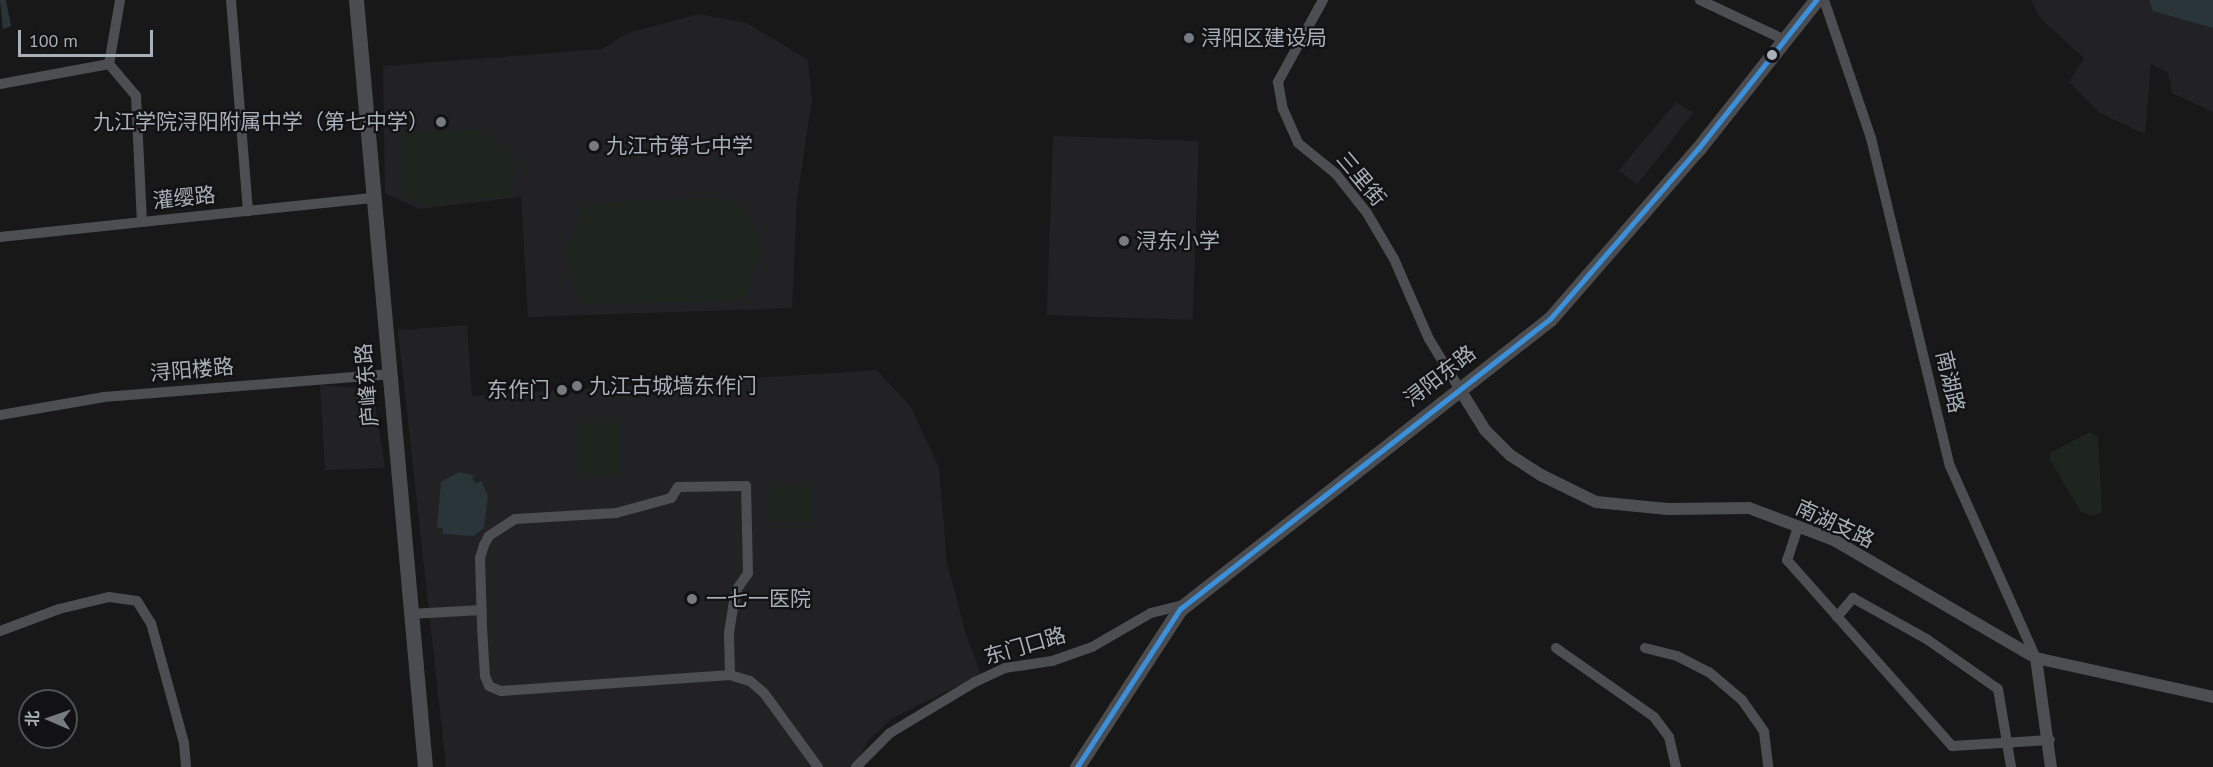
<!DOCTYPE html>
<meta charset="utf-8">
<style>
body{margin:0}
#map{position:relative;width:2213px;height:767px;overflow:hidden;background:#181818;font-family:"PT Sans","Noto Sans SC",sans-serif}
div>[style]{position:absolute}
[style*='--x']{left:calc(var(--x)*1px);top:calc(var(--y)*1px);width:calc(var(--w)*1px);rotate:calc(var(--a)*1deg)}
.built>*{inset:0;background:#222224;transform-origin:0 0}
.green>*{inset:0;background:#1e251e;transform-origin:0 0}
.water>*{inset:0;background:#2a353a}
.minor>*{height:10px;margin:-5px;padding:0 5px;transform-origin:5px;border-radius:5px;background:#4c4e51}
.tertiary>*{height:12px;margin:-6px;padding:0 6px;transform-origin:6px;border-radius:6px;background:#4c4e51}
.secondary>*{height:15px;margin:-7.5px;padding:0 7.5px;transform-origin:7.5px;border-radius:7.5px;background:#4a4c4f}
.bus-1>*{height:4.5px;margin:-2.25px;padding:0 2.25px;transform-origin:2.25px;border-radius:2.25px;background:#3a90db}
.dots>*{width:16px;height:16px;translate:-50% -50%;box-sizing:border-box;border:3px solid #121214;border-radius:50%}
span{translate:-50% -50%;white-space:nowrap;text-align:center;line-height:1.15;-webkit-text-stroke:4.5px #121214;paint-order:stroke}
.poi-label{font-size:21px;color:#a8b0b9}
.left{translate:0 -50%;text-align:left}
.right{translate:-100% -50%;text-align:right}
.street-label{font-size:21px;color:#a8b0b9}
.north{position:absolute;left:18px;top:689px;width:60px;height:60px;box-sizing:border-box;background:#121214;border:2px solid #4e5156;border-radius:50%;rotate:272deg;font-size:16px;font-weight:700;line-height:24px;text-align:center;color:#a8b0b9}
.north::after{content:'';display:block;margin:auto;width:21px;height:27px;background:#767b81;clip-path:polygon(50% 0,100% 100%,50% 72%,0 100%)}
.scale{position:absolute;left:18px;top:30px;width:135px;height:27px;box-sizing:border-box;border:3px solid #a8b0b9;border-top:0;padding-left:8px;font-size:18px;line-height:21px;white-space:nowrap;color:#a8b0b9;-webkit-text-stroke:4px #121214;paint-order:stroke}
</style>
<div id="map">
<div class="built">
<div style="clip-path:polygon(2031px 0,2213px 0,2213px 112px,2172px 93px,2168px 73px,2151px 64px,2145px 134px,2100px 113px,2069px 82px,2084px 58px,2041px 19px)"></div>
<div style="clip-path:polygon(699px 14px,747px 23px,808px 60px,812px 100px,797px 198px,792px 308px,528px 317px,521px 197px,419px 209px,385px 193px,383px 66px,602px 49px,628px 33px)"></div>
<div style="clip-path:polygon(1676px 102px,1693px 113px,1637px 185px,1619px 170px)"></div>
<div style="left:1053px;top:136px;width:146px;height:179px;rotate:2deg"></div>
<div style="clip-path:polygon(467px 325px,472px 396px,877px 370px,911px 407px,939px 468px,947px 563px,966px 634px,981px 674px,893px 718px,868px 741px,854px 767px,446px 767px,398px 330px)"></div>
<div style="clip-path:polygon(320px 385px,369px 389px,374px 397px,385px 468px,325px 470px)"></div>
</div>
<div class="green">
<div style="clip-path:polygon(481px 130px,516px 157px,511px 195px,424px 206px,402px 194px,403px 132px)"></div>
<div style="clip-path:polygon(726px 198px,740px 204px,751px 219px,758px 238px,759px 253px,746px 300px,585px 305px,575px 292px,567px 252px,582px 207px,614px 201px)"></div>
<div style="left:578px;top:422px;width:43px;height:53px"></div>
<div style="clip-path:polygon(2090px 432px,2098px 437px,2102px 512px,2094px 516px,2081px 512px,2050px 460px,2050px 453px)"></div>
<div style="left:769px;top:485px;width:45px;height:36px;rotate:1deg"></div>
</div>
<div class="water">
<div style="clip-path:polygon(0 0,6px 0,11px 26px,3px 29px)"></div>
<div style="clip-path:polygon(2149px 0,2213px 0,2213px 28px,2153px 11px)"></div>
<div style="clip-path:polygon(459px 472px,476px 476px,472px 478px,476px 484px,481px 481px,488px 496px,484px 528px,474px 536px,443px 534px,443px 528px,437px 528px,441px 482px)"></div>
</div>
<div class="minor">
<div style="--x:231;--y:0;--w:212;--a:85.4"></div>
<div style="--x:1323;--y:0;--w:94;--a:118.8"></div>
<div style="--x:1278;--y:82;--w:27;--a:80"></div>
<div style="--x:1283;--y:109;--w:37;--a:66"></div>
<div style="--x:1298;--y:143;--w:49;--a:39.2"></div>
<div style="--x:1336;--y:174;--w:50;--a:51.5"></div>
<div style="--x:1367;--y:213;--w:53;--a:59.6"></div>
<div style="--x:1394;--y:259;--w:87;--a:66.4"></div>
<div style="--x:1429;--y:339;--w:57;--a:58.5"></div>
<div style="--x:1700;--y:0;--w:94;--a:25.2"></div>
<div style="--x:1824;--y:0;--w:146;--a:71.2"></div>
<div style="--x:1871;--y:138;--w:337;--a:76.5"></div>
<div style="--x:1950;--y:466;--w:210;--a:65.9"></div>
<div style="--x:109;--y:64;--w:42;--a:49.8"></div>
<div style="--x:136;--y:96;--w:126;--a:87.3"></div>
<div style="--x:109;--y:64;--w:65;--a:-80.2"></div>
<div style="--x:0;--y:84;--w:111;--a:-10.4"></div>
<div style="--x:0;--y:237;--w:374;--a:-6"></div>
<div style="--x:0;--y:415;--w:106;--a:-9.8"></div>
<div style="--x:104;--y:397;--w:285;--a:-4.6"></div>
<div style="--x:1798;--y:527;--w:35;--a:108"></div>
<div style="--x:1787;--y:560;--w:249;--a:48.4"></div>
<div style="--x:1952;--y:746;--w:98;--a:-3.5"></div>
<div style="--x:410;--y:614;--w:72;--a:-3.2"></div>
<div style="--x:1837;--y:617;--w:25;--a:-50"></div>
<div style="--x:1853;--y:598;--w:86;--a:29.2"></div>
<div style="--x:1928;--y:640;--w:85;--a:35"></div>
<div style="--x:1998;--y:689;--w:79;--a:80.5"></div>
<div style="--x:0;--y:631;--w:63;--a:-20.4"></div>
<div style="--x:59;--y:609;--w:51;--a:-13.5"></div>
<div style="--x:109;--y:597;--w:28;--a:8"></div>
<div style="--x:137;--y:601;--w:26;--a:58"></div>
<div style="--x:151;--y:623;--w:124;--a:74.6"></div>
<div style="--x:184;--y:743;--w:24;--a:85"></div>
<div style="--x:1556;--y:648;--w:120;--a:35.1"></div>
<div style="--x:1654;--y:717;--w:25;--a:53"></div>
<div style="--x:1669;--y:737;--w:31;--a:77"></div>
<div style="--x:1645;--y:648;--w:33;--a:14"></div>
<div style="--x:1677;--y:656;--w:36;--a:27"></div>
<div style="--x:1709;--y:672;--w:43;--a:40.3"></div>
<div style="--x:1742;--y:700;--w:39;--a:55"></div>
<div style="--x:1764;--y:732;--w:35;--a:83"></div>
<div style="--x:730;--y:675;--w:42;--a:-91.4"></div>
<div style="--x:729;--y:633;--w:26;--a:-81"></div>
<div style="--x:733;--y:607;--w:18;--a:-77"></div>
<div style="--x:737;--y:589;--w:19;--a:-55"></div>
<div style="--x:748;--y:573;--w:87;--a:-91.3"></div>
<div style="--x:746;--y:486;--w:68;--a:179.2"></div>
<div style="--x:678;--y:487;--w:13;--a:122"></div>
<div style="--x:671;--y:498;--w:57;--a:164.7"></div>
<div style="--x:616;--y:513;--w:101;--a:176.6"></div>
<div style="--x:515;--y:519;--w:31;--a:147"></div>
<div style="--x:489;--y:536;--w:10;--a:119"></div>
<div style="--x:484;--y:545;--w:14;--a:107"></div>
<div style="--x:480;--y:558;--w:69;--a:88.3"></div>
<div style="--x:482;--y:627;--w:49;--a:86.5"></div>
<div style="--x:485;--y:676;--w:11;--a:68"></div>
<div style="--x:489;--y:686;--w:13;--a:23"></div>
<div style="--x:501;--y:691;--w:230;--a:-4"></div>
<div style="--x:730;--y:675;--w:21;--a:17"></div>
<div style="--x:750;--y:681;--w:18;--a:41"></div>
<div style="--x:764;--y:693;--w:92;--a:53.9"></div>
<div style="--x:856;--y:767;--w:48;--a:-45"></div>
<div style="--x:890;--y:733;--w:99;--a:-31"></div>
<div style="--x:975;--y:682;--w:33;--a:-25"></div>
<div style="--x:1005;--y:668;--w:48;--a:-8.5"></div>
<div style="--x:1052;--y:661;--w:42;--a:-19.3"></div>
<div style="--x:1092;--y:647;--w:68;--a:-30"></div>
<div style="--x:1151;--y:613;--w:36;--a:-14"></div>
</div>
<div class="tertiary">
<div style="--x:1459;--y:388;--w:49;--a:58.2"></div>
<div style="--x:1485;--y:430;--w:35;--a:45"></div>
<div style="--x:1510;--y:455;--w:37;--a:33"></div>
<div style="--x:1541;--y:475;--w:61;--a:26.1"></div>
<div style="--x:1596;--y:502;--w:72;--a:5.6"></div>
<div style="--x:1668;--y:509;--w:81;--a:-0.7"></div>
<div style="--x:1749;--y:508;--w:91;--a:20.6"></div>
<div style="--x:1834;--y:540;--w:234;--a:30.3"></div>
<div style="--x:2036;--y:658;--w:181;--a:12.4"></div>
<div style="--x:2036;--y:658;--w:110;--a:82.2"></div>
</div>
<div class="secondary">
<div style="--x:356;--y:0;--w:770;--a:84.86"></div>
<div style="--x:1077;--y:767;--w:189;--a:-56.9"></div>
<div style="--x:1180;--y:609;--w:470;--a:-38.1"></div>
<div style="--x:1550;--y:319;--w:225;--a:-49"></div>
<div style="--x:1698;--y:149;--w:190;--a:-51.6"></div>
</div>
<div class="bus-1">
<div style="--x:1077;--y:767;--w:189;--a:-56.9"></div>
<div style="--x:1180;--y:609;--w:470;--a:-38.1"></div>
<div style="--x:1550;--y:319;--w:225;--a:-49"></div>
<div style="--x:1698;--y:149;--w:190;--a:-51.6"></div>
</div>
<div class="dots">
<div style="left:1189px;top:38px;background:#767b81"></div>
<div style="left:1772px;top:55px;background:#a8b0b9"></div>
<div style="left:441px;top:122px;background:#767b81"></div>
<div style="left:594px;top:146px;background:#767b81"></div>
<div style="left:1124px;top:241px;background:#767b81"></div>
<div style="left:577px;top:386px;background:#767b81"></div>
<div style="left:562px;top:390px;background:#767b81"></div>
<div style="left:692px;top:599px;background:#767b81"></div>
</div>
<div class="poi-label">
<span class="left" style="left:1201px;top:38px">浔阳区建设局</span>
<span class="right" style="left:429px;top:122px">九江学院浔阳附属中学（第七中学）</span>
<span class="left" style="left:606px;top:146px">九江市第七中学</span>
<span class="left" style="left:1136px;top:241px">浔东小学</span>
<span class="left" style="left:589px;top:386px">九江古城墙东作门</span>
<span class="right" style="left:550px;top:390px">东作门</span>
<span class="left" style="left:706px;top:599px">一七一医院</span>
</div>
<div class="street-label">
<span style="left:1361px;top:179px;rotate:50deg">三里街</span>
<span style="left:184px;top:198px;rotate:-6deg">灌缨路</span>
<span style="left:192px;top:370px;rotate:-5deg">浔阳楼路</span>
<span style="left:1440px;top:376px;rotate:-38deg">浔阳东路</span>
<span style="left:1950px;top:382px;rotate:77deg">南湖路</span>
<span style="left:367px;top:385px;rotate:-95deg">庐峰东路</span>
<span style="left:1835px;top:524px;rotate:25deg">南湖支路</span>
<span style="left:1025px;top:646px;rotate:-16deg">东门口路</span>
</div>
<div class="north">北</div>
<div class="scale">100 m</div>
</div>
